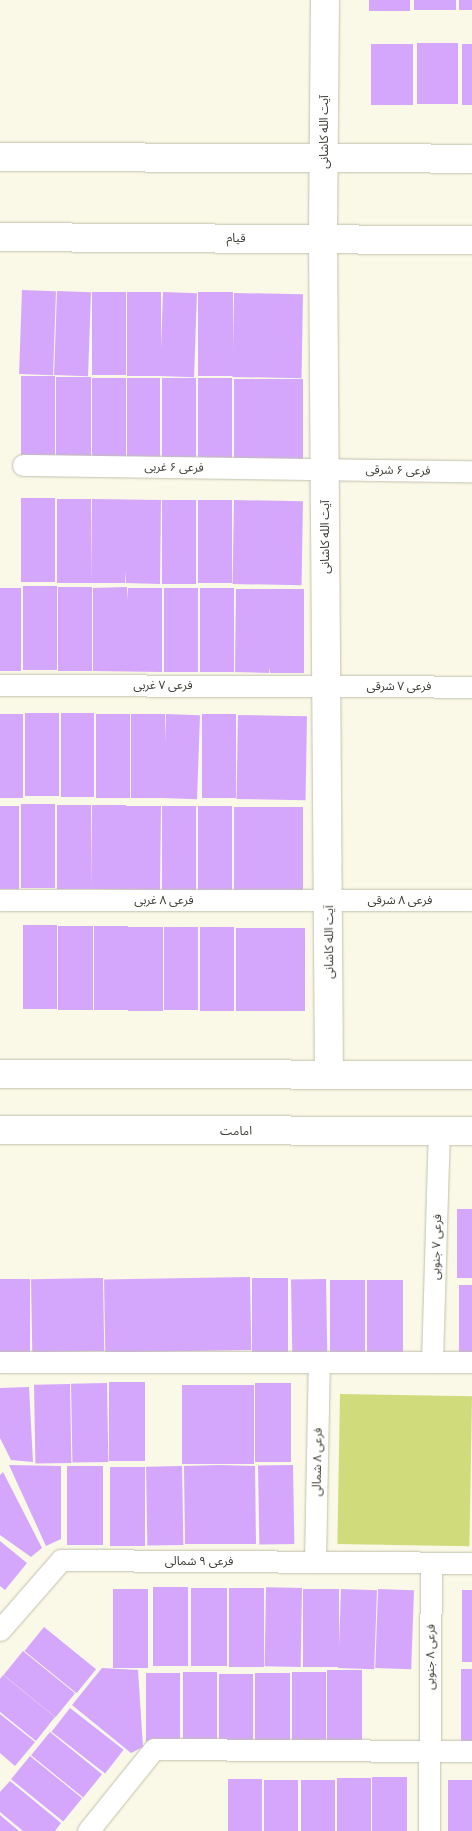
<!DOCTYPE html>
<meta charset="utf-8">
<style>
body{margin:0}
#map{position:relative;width:472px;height:1831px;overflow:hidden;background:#faf8e6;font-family:"Titillium Web","Noto Sans Arabic",sans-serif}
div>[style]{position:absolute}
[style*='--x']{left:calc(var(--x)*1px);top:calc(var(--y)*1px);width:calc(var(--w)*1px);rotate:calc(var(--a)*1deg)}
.green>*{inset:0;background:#d0db7c;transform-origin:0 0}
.building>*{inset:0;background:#d4a7fc;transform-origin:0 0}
.roads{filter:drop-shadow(0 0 1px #c2c0af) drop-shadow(0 0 1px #c2c0af)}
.street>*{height:21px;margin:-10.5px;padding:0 10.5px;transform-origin:10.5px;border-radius:10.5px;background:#fff}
.secondary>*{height:28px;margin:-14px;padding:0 14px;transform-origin:14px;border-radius:14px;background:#fff}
span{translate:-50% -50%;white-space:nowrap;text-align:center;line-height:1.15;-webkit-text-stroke:4px #fff;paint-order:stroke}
.street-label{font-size:12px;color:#3e3d36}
</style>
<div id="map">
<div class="green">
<div style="left:340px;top:1394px;width:132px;height:150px;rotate:1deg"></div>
</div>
<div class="building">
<div style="left:369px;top:0;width:41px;height:11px"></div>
<div style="left:414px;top:0;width:42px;height:10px"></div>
<div style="left:459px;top:0;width:13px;height:10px"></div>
<div style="left:417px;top:43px;width:41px;height:61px"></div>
<div style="left:371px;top:44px;width:42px;height:61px"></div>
<div style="left:462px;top:44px;width:10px;height:61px"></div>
<div style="left:22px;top:290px;width:34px;height:84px;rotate:2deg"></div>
<div style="left:57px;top:291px;width:34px;height:84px;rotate:2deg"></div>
<div style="left:92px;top:292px;width:34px;height:83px"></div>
<div style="left:127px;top:292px;width:34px;height:84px"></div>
<div style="left:163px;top:292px;width:34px;height:84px;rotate:2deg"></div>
<div style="left:198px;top:292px;width:35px;height:84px"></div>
<div style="left:234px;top:293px;width:69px;height:84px;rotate:1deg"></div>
<div style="left:55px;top:376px;width:84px;height:34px;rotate:90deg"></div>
<div style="left:56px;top:377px;width:35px;height:84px"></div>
<div style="left:92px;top:378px;width:34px;height:83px"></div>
<div style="left:127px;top:378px;width:33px;height:84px"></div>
<div style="left:162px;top:378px;width:34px;height:84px"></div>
<div style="left:198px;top:378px;width:34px;height:84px"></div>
<div style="clip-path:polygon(234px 379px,303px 379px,303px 463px,269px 463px,269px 457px,268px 463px,234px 463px)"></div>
<div style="left:21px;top:498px;width:34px;height:84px"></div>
<div style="left:57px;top:499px;width:34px;height:84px"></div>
<div style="clip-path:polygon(92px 499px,161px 500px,160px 584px,126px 583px,126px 571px,125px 583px,91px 583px)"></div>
<div style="left:162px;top:500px;width:34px;height:84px"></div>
<div style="left:198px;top:500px;width:34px;height:83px"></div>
<div style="left:234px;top:500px;width:69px;height:84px;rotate:1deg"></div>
<div style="left:23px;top:586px;width:34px;height:84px"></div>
<div style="left:58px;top:587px;width:34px;height:84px"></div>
<div style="clip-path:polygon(127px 587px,127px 600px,128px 588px,162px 588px,162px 672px,93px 671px,93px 588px)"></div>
<div style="left:0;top:588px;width:21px;height:83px"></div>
<div style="left:164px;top:588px;width:34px;height:84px"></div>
<div style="left:200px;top:588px;width:34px;height:84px"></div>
<div style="clip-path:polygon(236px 589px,304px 589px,304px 673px,270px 673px,270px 667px,269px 673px,235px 672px)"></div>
<div style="left:25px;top:713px;width:34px;height:83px"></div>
<div style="left:61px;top:713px;width:33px;height:84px"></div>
<div style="left:0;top:714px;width:23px;height:84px"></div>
<div style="left:96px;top:714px;width:34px;height:84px"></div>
<div style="left:131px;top:714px;width:34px;height:84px"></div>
<div style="left:166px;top:714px;width:34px;height:84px;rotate:2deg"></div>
<div style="left:236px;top:714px;width:84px;height:34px;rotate:90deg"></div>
<div style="left:238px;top:715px;width:69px;height:84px;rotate:1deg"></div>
<div style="left:21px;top:804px;width:34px;height:84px"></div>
<div style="left:57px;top:805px;width:34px;height:84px"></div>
<div style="clip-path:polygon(92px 805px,126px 805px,126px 818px,126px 806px,161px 806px,160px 890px,91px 889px)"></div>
<div style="left:0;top:806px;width:19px;height:83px"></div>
<div style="left:162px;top:806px;width:34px;height:84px"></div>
<div style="left:198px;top:806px;width:34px;height:84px"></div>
<div style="left:234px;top:807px;width:69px;height:83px"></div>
<div style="left:23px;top:925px;width:34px;height:84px"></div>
<div style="left:58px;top:926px;width:35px;height:84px"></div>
<div style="left:94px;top:926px;width:34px;height:84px"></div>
<div style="left:128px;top:927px;width:35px;height:84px"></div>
<div style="left:164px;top:927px;width:34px;height:83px"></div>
<div style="left:200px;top:927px;width:34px;height:84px"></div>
<div style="left:236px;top:928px;width:69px;height:83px"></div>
<div style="left:457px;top:1209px;width:15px;height:69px"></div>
<div style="left:250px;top:1277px;width:73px;height:146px;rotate:89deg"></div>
<div style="left:103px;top:1278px;width:73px;height:72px;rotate:89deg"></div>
<div style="left:252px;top:1278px;width:36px;height:74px"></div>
<div style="left:0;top:1279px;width:30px;height:74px"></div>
<div style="left:326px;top:1279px;width:73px;height:35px;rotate:89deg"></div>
<div style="left:330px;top:1280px;width:35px;height:73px"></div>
<div style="left:367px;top:1280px;width:36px;height:74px"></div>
<div style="left:459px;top:1285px;width:13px;height:70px"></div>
<div style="left:145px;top:1382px;width:79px;height:36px;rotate:90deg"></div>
<div style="left:107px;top:1383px;width:79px;height:36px;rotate:89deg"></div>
<div style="left:291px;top:1383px;width:79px;height:36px;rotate:90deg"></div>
<div style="left:70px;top:1384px;width:79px;height:36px;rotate:89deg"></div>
<div style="left:182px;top:1385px;width:36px;height:79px"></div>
<div style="left:218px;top:1385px;width:36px;height:79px"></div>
<div style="clip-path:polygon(29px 1387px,33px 1462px,11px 1460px,0 1438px,0 1388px)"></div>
<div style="clip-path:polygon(9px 1465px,61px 1466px,61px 1539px,46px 1546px)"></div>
<div style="clip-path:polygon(219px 1465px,255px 1466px,256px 1544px,185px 1544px,184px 1466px)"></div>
<div style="left:293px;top:1465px;width:79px;height:35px;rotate:89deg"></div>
<div style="left:103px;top:1466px;width:79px;height:36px;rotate:90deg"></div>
<div style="left:182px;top:1466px;width:79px;height:36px;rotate:89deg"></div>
<div style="left:110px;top:1467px;width:35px;height:79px"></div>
<div style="clip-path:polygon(3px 1472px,42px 1548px,31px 1557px,0 1535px,0 1475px)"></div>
<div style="clip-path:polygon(0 1541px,27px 1563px,5px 1590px,0 1586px)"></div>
<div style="left:153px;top:1587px;width:35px;height:79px"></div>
<div style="left:191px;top:1588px;width:36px;height:78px"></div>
<div style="left:229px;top:1588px;width:35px;height:79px"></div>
<div style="left:302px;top:1588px;width:79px;height:36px;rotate:91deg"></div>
<div style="left:113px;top:1589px;width:35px;height:79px"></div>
<div style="left:303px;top:1589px;width:36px;height:78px"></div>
<div style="left:341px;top:1589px;width:36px;height:79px;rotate:2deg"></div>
<div style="left:378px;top:1589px;width:36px;height:79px;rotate:2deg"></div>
<div style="left:462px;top:1590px;width:10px;height:72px"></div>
<div style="left:44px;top:1627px;width:67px;height:31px;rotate:39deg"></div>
<div style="left:23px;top:1651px;width:67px;height:31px;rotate:39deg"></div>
<div style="clip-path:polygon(102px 1668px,138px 1670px,143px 1747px,131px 1753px,72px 1705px)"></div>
<div style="left:461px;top:1669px;width:11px;height:72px"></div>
<div style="left:362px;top:1670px;width:73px;height:35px;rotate:90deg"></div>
<div style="left:183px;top:1672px;width:34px;height:72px"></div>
<div style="left:292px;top:1672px;width:34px;height:72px"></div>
<div style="left:146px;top:1673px;width:34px;height:72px"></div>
<div style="left:255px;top:1673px;width:35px;height:72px"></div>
<div style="left:219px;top:1674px;width:34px;height:71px"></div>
<div style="clip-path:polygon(3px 1675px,55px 1717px,36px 1741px,0 1712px,0 1679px)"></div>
<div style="left:70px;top:1708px;width:68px;height:30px;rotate:38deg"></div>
<div style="clip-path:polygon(0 1714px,35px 1742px,15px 1766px,0 1753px)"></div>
<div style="left:50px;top:1732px;width:67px;height:30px;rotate:39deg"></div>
<div style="left:30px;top:1756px;width:67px;height:30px;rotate:39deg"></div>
<div style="left:372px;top:1777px;width:35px;height:54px"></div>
<div style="left:371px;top:1778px;width:53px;height:34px;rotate:90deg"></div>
<div style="left:228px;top:1779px;width:34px;height:52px"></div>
<div style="left:264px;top:1780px;width:34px;height:51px"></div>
<div style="left:301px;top:1780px;width:34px;height:51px"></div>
<div style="left:448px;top:1780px;width:24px;height:51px"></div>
<div style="clip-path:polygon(10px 1781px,61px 1823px,55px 1831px,23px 1831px,0 1812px,0 1792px)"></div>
<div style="clip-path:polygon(0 1815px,19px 1831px,0 1831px)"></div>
</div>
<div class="roads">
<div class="street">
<div style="--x:23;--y:465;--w:449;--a:0.8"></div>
<div style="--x:0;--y:685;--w:472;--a:0.2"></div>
<div style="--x:0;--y:900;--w:472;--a:0"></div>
<div style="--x:0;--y:1362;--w:472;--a:0"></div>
<div style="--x:432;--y:1362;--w:231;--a:-88.3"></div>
<div style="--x:315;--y:1562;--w:200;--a:-88.9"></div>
<div style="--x:0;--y:1630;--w:93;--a:-48.9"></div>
<div style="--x:61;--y:1560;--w:411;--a:0.4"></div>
<div style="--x:88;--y:1831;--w:105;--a:-51.2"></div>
<div style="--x:154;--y:1749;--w:318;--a:0.4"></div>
<div style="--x:429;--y:1831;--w:268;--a:-89.6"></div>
</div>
<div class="secondary">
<div style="--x:325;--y:0;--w:239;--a:90.5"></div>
<div style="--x:323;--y:239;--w:835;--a:89.59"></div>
<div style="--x:0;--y:157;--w:472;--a:0.2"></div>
<div style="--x:0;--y:237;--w:472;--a:0.4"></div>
<div style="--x:0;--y:1074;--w:472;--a:0.1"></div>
<div style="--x:0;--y:1130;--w:472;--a:0.1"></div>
</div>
</div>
<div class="street-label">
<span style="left:324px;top:132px;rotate:-90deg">آیت الله کاشانی</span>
<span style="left:236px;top:238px">قیام</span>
<span style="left:174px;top:467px;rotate:1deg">فرعی ۶ غربی</span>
<span style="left:398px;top:470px;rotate:1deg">فرعی ۶ شرقی</span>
<span style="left:325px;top:537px;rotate:-90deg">آیت الله کاشانی</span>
<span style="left:163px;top:685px">فرعی ۷ غربی</span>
<span style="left:399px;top:686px">فرعی ۷ شرقی</span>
<span style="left:164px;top:900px">فرعی ۸ غربی</span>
<span style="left:400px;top:900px">فرعی ۸ شرقی</span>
<span style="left:329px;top:942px;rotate:-90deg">آیت الله کاشانی</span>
<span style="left:236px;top:1131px">امامت</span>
<span style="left:436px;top:1247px;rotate:-88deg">فرعی ۷ جنوبی</span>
<span style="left:317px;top:1462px;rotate:-89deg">فرعی ۸ شمالی</span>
<span style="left:199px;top:1561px">فرعی ۹ شمالی</span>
<span style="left:430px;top:1657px;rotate:-89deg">فرعی ۸ جنوبی</span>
</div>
</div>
